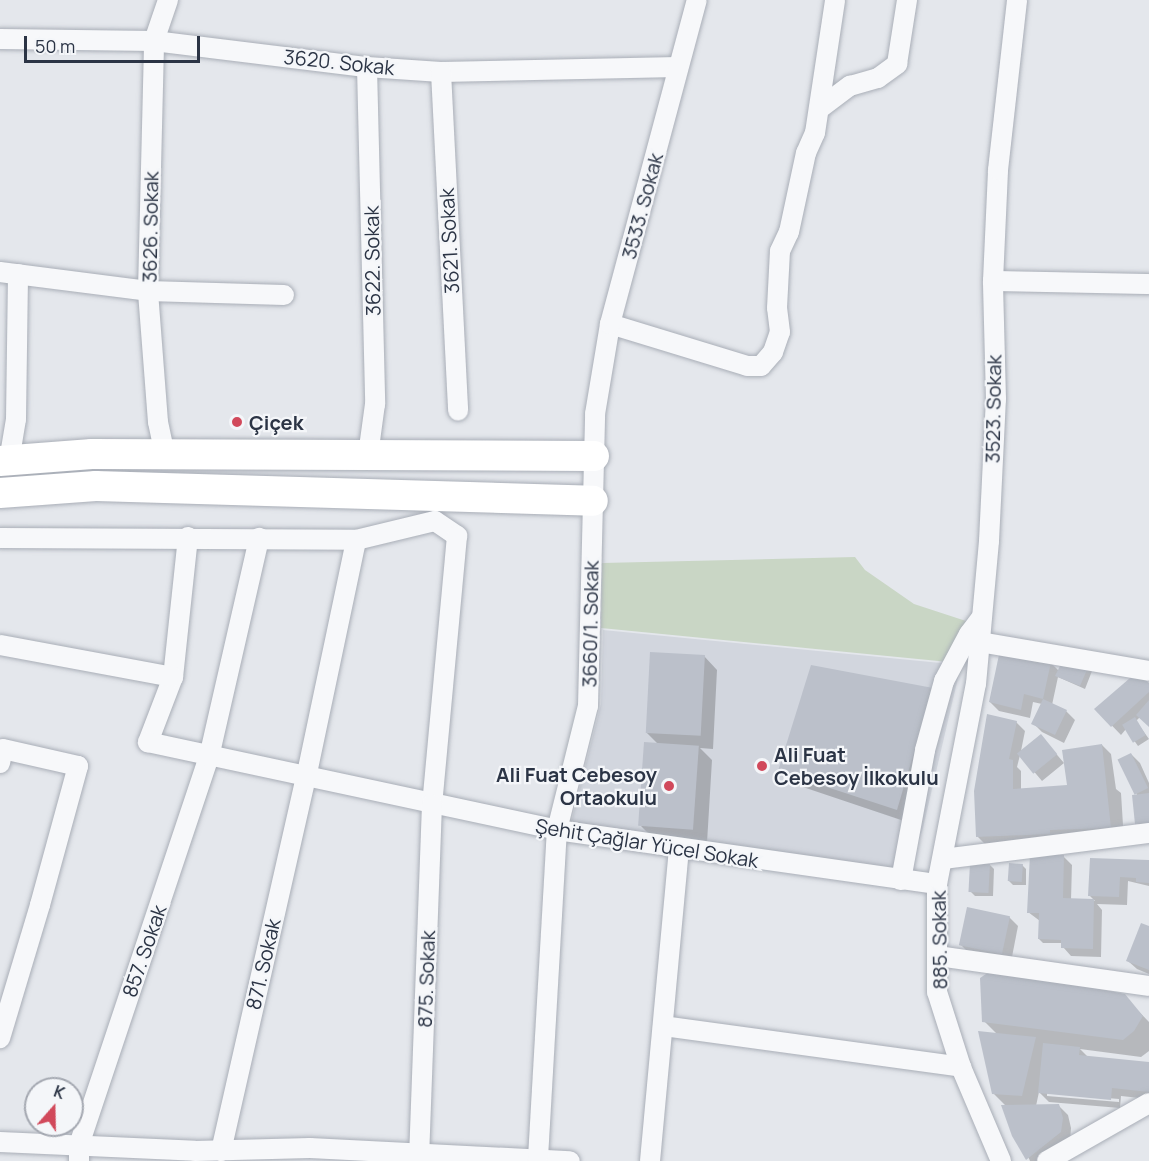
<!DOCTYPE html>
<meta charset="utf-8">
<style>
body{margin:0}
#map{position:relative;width:1149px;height:1161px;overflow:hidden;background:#e4e7ec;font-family:Manrope,sans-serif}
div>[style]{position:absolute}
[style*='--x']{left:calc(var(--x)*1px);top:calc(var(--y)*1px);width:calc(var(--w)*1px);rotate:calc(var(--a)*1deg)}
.built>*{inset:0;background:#d2d6de}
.green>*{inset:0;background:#c9d6c5}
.shadow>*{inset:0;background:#0003}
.building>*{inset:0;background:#bbc0ca;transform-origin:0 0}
.roads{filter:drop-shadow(0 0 2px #a9aeb7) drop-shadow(0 0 2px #a9aeb7)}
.street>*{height:20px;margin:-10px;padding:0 10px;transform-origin:10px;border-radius:10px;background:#f7f8fa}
.primary>*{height:30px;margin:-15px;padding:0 15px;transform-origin:15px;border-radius:15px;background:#fff}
.dots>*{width:16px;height:16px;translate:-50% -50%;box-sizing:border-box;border:3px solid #f4f6f9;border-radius:50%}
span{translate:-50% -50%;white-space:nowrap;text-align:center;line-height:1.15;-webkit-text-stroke:4.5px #f4f6f9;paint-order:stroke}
.street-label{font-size:20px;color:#2b3445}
.poi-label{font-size:20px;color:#2b3445;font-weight:700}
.left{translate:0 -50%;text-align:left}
.right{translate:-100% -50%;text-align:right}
.north{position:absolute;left:24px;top:1077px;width:60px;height:60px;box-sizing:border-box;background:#f4f6f9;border:2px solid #a4a8b1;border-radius:50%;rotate:20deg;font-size:16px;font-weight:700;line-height:24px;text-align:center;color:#2b3445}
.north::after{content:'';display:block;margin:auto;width:21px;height:27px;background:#d1495b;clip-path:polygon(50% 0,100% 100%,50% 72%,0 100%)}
.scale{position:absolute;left:24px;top:36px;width:176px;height:27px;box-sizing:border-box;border:3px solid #2b3445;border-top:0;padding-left:8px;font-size:18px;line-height:21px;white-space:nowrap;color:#2b3445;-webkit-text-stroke:4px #f4f6f9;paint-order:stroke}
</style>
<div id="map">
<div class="built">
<div style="clip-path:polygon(603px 630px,961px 665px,923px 828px,907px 877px,570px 827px,601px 704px)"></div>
</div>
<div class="green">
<div style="clip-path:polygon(855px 557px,865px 570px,914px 604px,969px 622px,959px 663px,601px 628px,602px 563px)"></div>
</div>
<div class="shadow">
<div style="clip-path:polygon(704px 656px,717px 670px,713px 749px,700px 748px,712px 760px,707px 843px,654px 839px,641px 826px,659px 745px,646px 732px)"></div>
<div style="clip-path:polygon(1064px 661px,1092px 671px,1085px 689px,1058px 677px,1052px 705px,1066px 711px,1075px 720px,1064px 743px,1042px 732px,1033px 723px,1042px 704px,1033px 702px,1030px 718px,999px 711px,990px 702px,1051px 663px,1059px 671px)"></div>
<div style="clip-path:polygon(1149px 685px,1149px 725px,1140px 717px,1136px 721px,1149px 739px,1138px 746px,1126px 729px,1121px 735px,1096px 709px)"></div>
<div style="clip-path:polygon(946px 703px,910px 823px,794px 784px,780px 771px)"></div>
<div style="clip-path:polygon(1016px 722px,1025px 731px,1021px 751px,1041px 736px,1064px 763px,1042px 781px,1020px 755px,1017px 767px,1021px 771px,1021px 790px,1069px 786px,1102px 745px,1111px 754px,1116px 789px,1121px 793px,1124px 841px,986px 845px,977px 836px)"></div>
<div style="clip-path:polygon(1131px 754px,1140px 763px,1149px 783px,1149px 827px,1141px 827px,1137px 823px,1137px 796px)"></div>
<div style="clip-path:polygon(1063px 856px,1072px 865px,1071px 900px,1095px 901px,1090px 896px,1091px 859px,1149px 861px,1149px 886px,1128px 881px,1127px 905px,1097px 904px,1102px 910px,1101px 957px,1071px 956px,1063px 947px,1063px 943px,1043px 943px,1039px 939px,1040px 921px,1028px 912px)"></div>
<div style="clip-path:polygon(990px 865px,994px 869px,993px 896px,975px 896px,971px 892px)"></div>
<div style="clip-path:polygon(1022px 865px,1026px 869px,1026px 885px,1013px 885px,1009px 881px)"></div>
<div style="clip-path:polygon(1009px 917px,1018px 926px,1011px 962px,970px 954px,961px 945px)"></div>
<div style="clip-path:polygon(1149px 927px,1149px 974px,1137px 969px,1128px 961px)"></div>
<div style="clip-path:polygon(evenodd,1124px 996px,1149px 1022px,1149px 1051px,1141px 1057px,1080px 1049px,1088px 1057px,1149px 1063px,1149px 1099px,1121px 1096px,1120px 1108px,1049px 1102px,1039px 1092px,1036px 1106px,1059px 1106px,1068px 1115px,1071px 1128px,1070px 1141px,1044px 1161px,1030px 1161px,1007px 1107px,994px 1094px,997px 1034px,984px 1021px,1124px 996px,1047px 1093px,1119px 1099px,1119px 1102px,1047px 1096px,1047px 1093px)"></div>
</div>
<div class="building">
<div style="clip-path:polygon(1000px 650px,1051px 662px,1043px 699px,1067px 710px,1055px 735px,1031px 724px,1043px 699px,1024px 694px,1021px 710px,989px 702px)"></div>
<div style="left:650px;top:652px;width:55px;height:81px;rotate:3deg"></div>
<div style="clip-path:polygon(1063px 660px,1089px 665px,1080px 686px,1055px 676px)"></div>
<div style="clip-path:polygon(811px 665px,933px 688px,897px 810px,778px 771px)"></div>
<div style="clip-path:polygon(1137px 672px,1149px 683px,1149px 692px,1111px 727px,1094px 709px)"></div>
<div style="clip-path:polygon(1149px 700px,1149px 727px,1136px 715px)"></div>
<div style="clip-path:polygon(987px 714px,1017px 721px,1009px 759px,1013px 760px,1013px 789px,1067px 785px,1062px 750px,1102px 744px,1111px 828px,1050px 830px,1050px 834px,976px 837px,974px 791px)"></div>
<div style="left:1135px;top:717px;width:21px;height:15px;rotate:59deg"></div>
<div style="left:1041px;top:734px;width:26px;height:31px;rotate:51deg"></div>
<div style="left:644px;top:742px;width:55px;height:84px;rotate:4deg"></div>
<div style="left:1131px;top:753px;width:39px;height:15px;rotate:64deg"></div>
<div style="clip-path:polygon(1149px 793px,1149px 823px,1135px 824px,1132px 795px)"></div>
<div style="clip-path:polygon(1030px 854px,1064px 855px,1063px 898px,1094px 899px,1093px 949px,1061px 948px,1061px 940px,1038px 939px,1039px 913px,1027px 913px)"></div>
<div style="clip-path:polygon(1090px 858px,1149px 860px,1149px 883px,1136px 882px,1136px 878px,1120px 877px,1119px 897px,1088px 896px)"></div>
<div style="left:970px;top:863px;width:20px;height:29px;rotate:3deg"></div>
<div style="left:1009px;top:863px;width:14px;height:18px;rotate:4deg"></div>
<div style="left:967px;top:907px;width:44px;height:39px;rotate:12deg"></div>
<div style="clip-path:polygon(1141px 923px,1149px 926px,1149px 970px,1126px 961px)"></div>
<div style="clip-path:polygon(995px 968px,1125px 994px,1143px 1016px,1134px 1031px,1123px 1040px,982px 1022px,980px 978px)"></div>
<div style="clip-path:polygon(978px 1031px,1036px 1037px,1022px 1096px,992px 1094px)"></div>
<div style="clip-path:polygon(1043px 1043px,1080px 1047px,1079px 1055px,1149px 1062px,1149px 1092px,1112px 1088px,1111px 1100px,1038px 1093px)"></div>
<div style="clip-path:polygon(1059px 1104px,1063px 1118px,1061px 1132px,1026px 1160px,1012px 1136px,1001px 1105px)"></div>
</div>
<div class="roads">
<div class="street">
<div style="--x:0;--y:39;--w:154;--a:0.7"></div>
<div style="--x:154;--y:41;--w:215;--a:7"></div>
<div style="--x:367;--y:67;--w:74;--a:3.9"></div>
<div style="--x:441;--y:72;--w:237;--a:-1.2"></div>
<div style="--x:367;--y:67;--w:337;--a:88.6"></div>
<div style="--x:375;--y:404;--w:51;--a:97.8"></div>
<div style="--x:441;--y:72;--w:339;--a:87.1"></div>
<div style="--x:819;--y:109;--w:39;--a:-37"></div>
<div style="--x:850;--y:86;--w:29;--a:-16"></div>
<div style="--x:878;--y:78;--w:24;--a:-36"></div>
<div style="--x:897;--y:64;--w:65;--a:-81.1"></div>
<div style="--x:0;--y:272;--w:149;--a:7.3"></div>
<div style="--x:148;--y:291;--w:136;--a:1.7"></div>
<div style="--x:993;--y:281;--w:156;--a:1.1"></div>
<div style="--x:610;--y:324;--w:143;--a:17"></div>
<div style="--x:747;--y:366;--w:14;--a:0"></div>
<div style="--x:761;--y:366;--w:18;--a:-49"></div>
<div style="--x:773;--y:352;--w:21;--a:-71"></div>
<div style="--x:780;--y:332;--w:24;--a:-97"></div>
<div style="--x:777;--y:308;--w:57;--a:-87"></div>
<div style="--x:780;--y:251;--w:21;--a:-65"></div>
<div style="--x:789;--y:232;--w:81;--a:-77.9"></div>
<div style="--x:806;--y:153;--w:22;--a:-66"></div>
<div style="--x:815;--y:133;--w:134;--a:-81.4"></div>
<div style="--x:165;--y:455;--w:34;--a:-102"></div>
<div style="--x:158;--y:422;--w:131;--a:-94.4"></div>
<div style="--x:148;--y:291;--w:250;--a:-88.6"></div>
<div style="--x:154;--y:41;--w:43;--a:-71.1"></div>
<div style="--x:9;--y:461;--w:43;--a:-80.5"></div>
<div style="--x:16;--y:419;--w:145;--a:-89.2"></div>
<div style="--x:188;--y:537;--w:141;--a:96.1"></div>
<div style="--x:173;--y:677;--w:70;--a:111"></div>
<div style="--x:148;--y:742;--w:418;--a:12.1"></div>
<div style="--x:557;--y:830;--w:384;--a:8.1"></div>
<div style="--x:0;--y:538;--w:356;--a:0.3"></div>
<div style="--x:356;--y:540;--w:81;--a:-13.5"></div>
<div style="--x:435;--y:521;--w:27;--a:34"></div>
<div style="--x:457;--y:536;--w:269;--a:95.3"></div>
<div style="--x:432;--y:804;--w:350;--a:92.1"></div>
<div style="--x:980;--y:642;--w:171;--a:9.7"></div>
<div style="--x:0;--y:645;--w:176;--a:10.5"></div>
<div style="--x:0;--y:763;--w:14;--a:-78"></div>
<div style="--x:3;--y:749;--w:77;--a:12.8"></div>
<div style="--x:78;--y:766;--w:144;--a:105.3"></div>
<div style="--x:40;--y:905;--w:139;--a:106.7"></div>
<div style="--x:943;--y:859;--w:208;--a:-7.2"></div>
<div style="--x:901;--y:880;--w:132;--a:-79.5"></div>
<div style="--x:925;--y:750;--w:72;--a:-74.6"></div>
<div style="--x:944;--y:681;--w:53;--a:-62"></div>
<div style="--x:969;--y:634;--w:21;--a:-53"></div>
<div style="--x:938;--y:956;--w:213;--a:8.1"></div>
<div style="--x:663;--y:1026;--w:301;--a:7.8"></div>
<div style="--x:0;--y:1142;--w:195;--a:2.6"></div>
<div style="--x:195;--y:1151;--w:115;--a:-1.5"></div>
<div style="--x:310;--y:1148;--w:260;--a:2.9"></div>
<div style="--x:221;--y:1151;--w:383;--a:-77.2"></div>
<div style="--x:306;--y:778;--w:243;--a:-78.1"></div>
<div style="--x:538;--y:1158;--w:329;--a:-86.7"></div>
<div style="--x:557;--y:830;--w:128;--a:-76"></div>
<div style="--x:588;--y:706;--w:292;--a:-88.6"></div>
<div style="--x:595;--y:414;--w:91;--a:-80.5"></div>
<div style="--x:610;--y:324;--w:335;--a:-75"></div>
<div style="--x:79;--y:1161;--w:16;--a:-90"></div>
<div style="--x:79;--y:1145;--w:409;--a:-71.5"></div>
<div style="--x:209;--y:757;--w:225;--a:-77.1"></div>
<div style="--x:650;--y:1161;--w:314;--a:-84.7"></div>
<div style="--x:1001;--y:1161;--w:102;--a:-113.1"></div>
<div style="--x:961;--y:1067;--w:79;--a:-107.7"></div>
<div style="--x:937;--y:992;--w:108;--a:-90"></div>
<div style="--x:937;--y:884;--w:204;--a:-79"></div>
<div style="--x:976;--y:684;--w:144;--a:-84.8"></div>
<div style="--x:989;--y:541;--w:142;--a:-87.2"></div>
<div style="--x:996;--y:399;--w:118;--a:-91.5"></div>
<div style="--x:993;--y:281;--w:111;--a:-87.4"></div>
<div style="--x:998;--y:170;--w:171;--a:-83.6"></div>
<div style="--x:1047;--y:1161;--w:117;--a:-29.6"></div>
</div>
<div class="primary">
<div style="--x:0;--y:461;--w:92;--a:-4.4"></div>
<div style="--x:92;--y:454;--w:502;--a:0.23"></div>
<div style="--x:0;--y:493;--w:96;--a:-4.2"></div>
<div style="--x:96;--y:486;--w:497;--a:1.7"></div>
</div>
</div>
<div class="dots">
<div style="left:237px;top:422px;background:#d1495b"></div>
<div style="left:762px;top:766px;background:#d1495b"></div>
<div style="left:669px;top:786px;background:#d1495b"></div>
</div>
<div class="street-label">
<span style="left:339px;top:62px;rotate:6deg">3620. Sokak</span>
<span style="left:642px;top:206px;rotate:-75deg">3533. Sokak</span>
<span style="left:150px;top:227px;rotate:-89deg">3626. Sokak</span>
<span style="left:449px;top:241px;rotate:-93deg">3621. Sokak</span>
<span style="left:372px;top:261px;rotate:-91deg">3622. Sokak</span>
<span style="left:993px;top:409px;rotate:-89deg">3523. Sokak</span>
<span style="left:590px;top:624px;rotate:-89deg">3660/1. Sokak</span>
<span style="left:647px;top:843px;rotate:9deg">Şehit Çağlar Yücel Sokak</span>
<span style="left:939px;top:940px;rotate:-91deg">885. Sokak</span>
<span style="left:144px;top:951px;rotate:-71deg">857. Sokak</span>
<span style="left:263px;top:964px;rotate:-77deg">871. Sokak</span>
<span style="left:426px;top:979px;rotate:-88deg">875. Sokak</span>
</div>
<div class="poi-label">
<span class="left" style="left:249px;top:422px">Çiçek</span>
<span class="left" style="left:774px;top:766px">Ali Fuat<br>Cebesoy İlkokulu</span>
<span class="right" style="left:657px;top:786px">Ali Fuat Cebesoy<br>Ortaokulu</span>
</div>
<div class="north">K</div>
<div class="scale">50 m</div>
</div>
